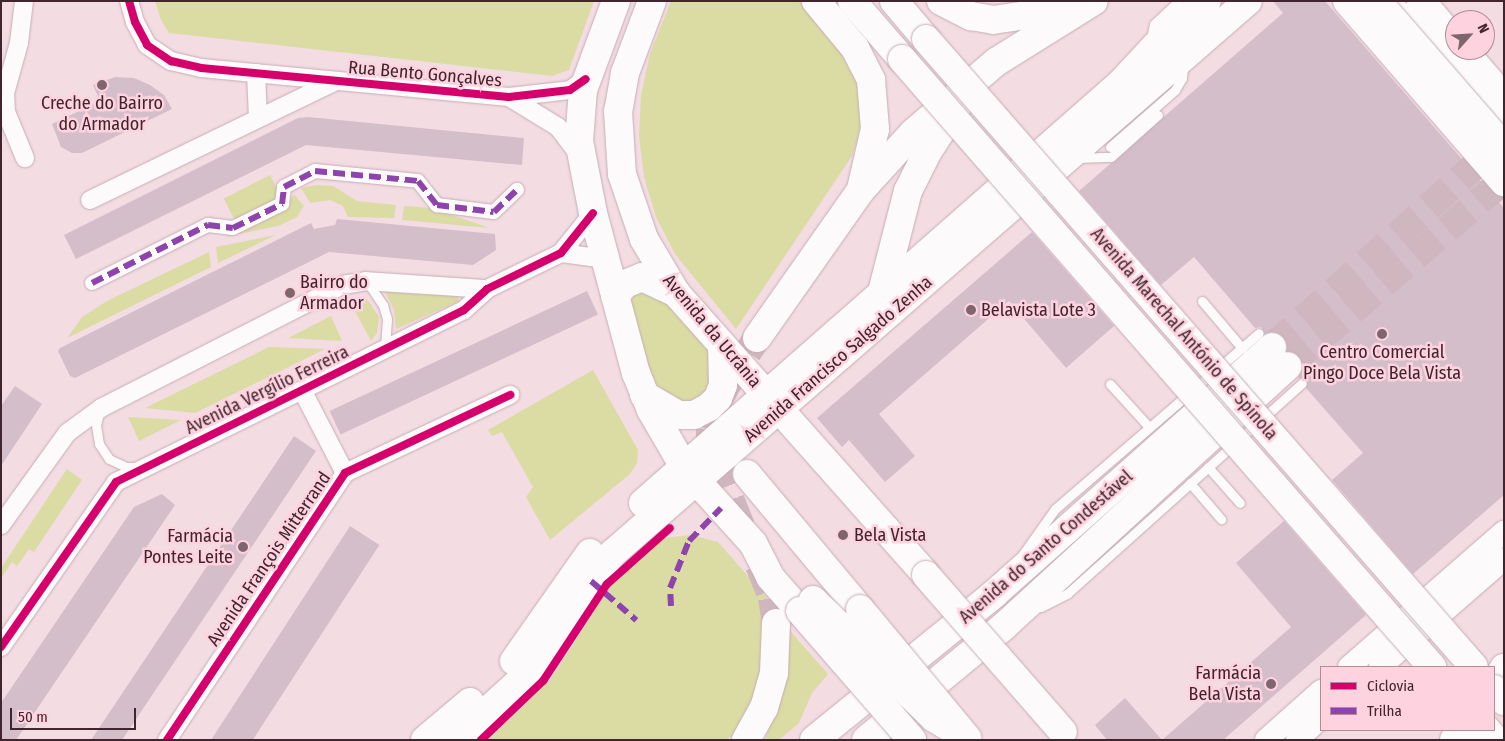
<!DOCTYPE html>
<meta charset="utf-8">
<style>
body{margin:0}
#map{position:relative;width:1505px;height:741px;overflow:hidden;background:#f4dce3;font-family:"Fira Sans Condensed",sans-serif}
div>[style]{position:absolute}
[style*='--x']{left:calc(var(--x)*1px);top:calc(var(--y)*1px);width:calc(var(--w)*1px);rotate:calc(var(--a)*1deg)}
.green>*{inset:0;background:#dbdba4;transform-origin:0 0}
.building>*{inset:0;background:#d4bec9;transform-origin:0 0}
.trunk-tunnel>*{height:28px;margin-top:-14px;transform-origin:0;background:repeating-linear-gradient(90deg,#d0b7bf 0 28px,transparent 0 42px)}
.roads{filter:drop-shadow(0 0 1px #c4adb4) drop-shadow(0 0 1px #c4adb4)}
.service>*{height:9px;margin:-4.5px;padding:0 4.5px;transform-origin:4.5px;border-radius:4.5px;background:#fdfafb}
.pedestrian>*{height:14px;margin:-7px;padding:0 7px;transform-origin:7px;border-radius:7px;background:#fdfafb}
.minor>*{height:18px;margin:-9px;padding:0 9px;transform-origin:9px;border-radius:9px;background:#fdfafb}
.tertiary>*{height:22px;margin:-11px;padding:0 11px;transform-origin:11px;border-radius:11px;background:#fdfafb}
.primary>*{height:28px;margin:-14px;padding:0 14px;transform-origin:14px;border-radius:14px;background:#fdfafb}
.trunk>*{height:28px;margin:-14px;padding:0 14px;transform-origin:14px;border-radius:14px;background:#fdfafb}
.bridges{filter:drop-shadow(0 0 1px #c4adb4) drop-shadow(0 0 1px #c4adb4)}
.primary-bridge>*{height:28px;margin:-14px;padding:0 14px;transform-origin:14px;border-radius:14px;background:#fdfafb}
.trunk-bridge>*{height:28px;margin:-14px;padding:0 14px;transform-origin:14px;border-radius:14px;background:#fdfafb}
.quiet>*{height:6px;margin-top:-3px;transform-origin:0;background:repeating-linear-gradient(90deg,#8e44ad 0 12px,transparent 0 18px)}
.cycleway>*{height:8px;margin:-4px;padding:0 4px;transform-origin:4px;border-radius:4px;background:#d6006c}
.dots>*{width:14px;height:14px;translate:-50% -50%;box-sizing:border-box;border:2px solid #fed2df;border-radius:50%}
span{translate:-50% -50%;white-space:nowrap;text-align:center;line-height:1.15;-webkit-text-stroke:5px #fed2df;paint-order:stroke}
.street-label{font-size:18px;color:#40252e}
.poi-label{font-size:18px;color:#40252e}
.left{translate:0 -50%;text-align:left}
.right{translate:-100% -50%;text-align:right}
.frame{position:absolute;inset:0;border:2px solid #40252e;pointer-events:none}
.legend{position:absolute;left:1320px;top:666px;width:175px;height:65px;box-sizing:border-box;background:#fed2df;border:1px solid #b28d98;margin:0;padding:6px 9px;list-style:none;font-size:15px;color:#40252e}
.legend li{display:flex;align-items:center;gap:10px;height:25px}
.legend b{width:25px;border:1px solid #b28d98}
.north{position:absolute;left:1445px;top:10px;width:50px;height:50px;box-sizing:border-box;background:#fed2df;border:1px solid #b28d98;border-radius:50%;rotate:64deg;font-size:14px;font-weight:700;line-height:20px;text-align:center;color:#40252e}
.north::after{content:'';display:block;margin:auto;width:18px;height:22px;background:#7f656d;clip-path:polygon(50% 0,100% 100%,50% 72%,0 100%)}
.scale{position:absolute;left:10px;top:708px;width:126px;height:22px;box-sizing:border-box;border:2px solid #40252e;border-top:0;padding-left:6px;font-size:15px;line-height:18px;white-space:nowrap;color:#40252e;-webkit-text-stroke:4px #fed2df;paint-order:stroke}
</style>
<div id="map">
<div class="green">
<div style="clip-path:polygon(155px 1px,594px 1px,569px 70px,552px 76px,169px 33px,161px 20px)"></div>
<div style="clip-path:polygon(671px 1px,800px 1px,838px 48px,859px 88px,861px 127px,852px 156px,736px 329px,675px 254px,656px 217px,644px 177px,639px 136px,641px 95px,650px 54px)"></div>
<div style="left:270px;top:175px;width:25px;height:52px;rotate:63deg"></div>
<div style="clip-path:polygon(317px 185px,333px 186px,357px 201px,396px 205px,394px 218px,348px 217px,343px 206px,330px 200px,310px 203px,301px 188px)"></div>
<div style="clip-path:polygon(294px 194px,304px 206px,297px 217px,278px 226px,225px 237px,285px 209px)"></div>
<div style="clip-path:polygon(404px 206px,431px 208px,490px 228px,402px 220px)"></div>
<div style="clip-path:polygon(276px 235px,218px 263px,216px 247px)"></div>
<div style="clip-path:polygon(209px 252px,211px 267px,67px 338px,82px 317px,107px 301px)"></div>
<div style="clip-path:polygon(632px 288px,654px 290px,709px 351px,719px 376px,691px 408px,655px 393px,628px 303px)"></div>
<div style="clip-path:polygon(385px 292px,458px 295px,459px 301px,396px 329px,394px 310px)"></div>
<div style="clip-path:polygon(367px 299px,379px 317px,377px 333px,371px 341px,353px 307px)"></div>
<div style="clip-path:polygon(331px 316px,342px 341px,288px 338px)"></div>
<div style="clip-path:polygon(269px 347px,325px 349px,195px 413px,145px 408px)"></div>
<div style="clip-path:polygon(593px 370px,638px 450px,637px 463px,630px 474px,550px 540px,526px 497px,533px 487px,502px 432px,492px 436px,488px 430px)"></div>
<div style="clip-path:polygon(128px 417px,181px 420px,139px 441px)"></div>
<div style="clip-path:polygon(67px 469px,82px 480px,34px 552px,29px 549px,17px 566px,12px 562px,1px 578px,1px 568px)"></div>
<div style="clip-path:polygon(691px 535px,718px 542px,778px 610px,780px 618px,759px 686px,733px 736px,724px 740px,488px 740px,550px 680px,612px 584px,664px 538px)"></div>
<div style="clip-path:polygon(784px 624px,828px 674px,812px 693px,799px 723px,779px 740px,765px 740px,789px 670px)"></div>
</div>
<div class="building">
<div style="clip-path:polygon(1273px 1px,1325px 1px,1504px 208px,1504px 495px,1413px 574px,1332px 480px,1363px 453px,1306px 388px,1307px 379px,1298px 378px,1303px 362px,1299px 355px,1287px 351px,1284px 337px,1276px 332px,1265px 334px,1261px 327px,1255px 328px,1194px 257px,1161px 285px,1079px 191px,1283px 13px)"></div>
<div style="clip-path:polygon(115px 77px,134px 78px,150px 85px,164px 95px,172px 109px,82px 153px,72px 153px,61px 147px,52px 124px,100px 101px,93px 85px)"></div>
<div style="clip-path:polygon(308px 117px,524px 138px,522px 165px,306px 145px,76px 259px,64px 235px,298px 118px)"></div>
<div style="clip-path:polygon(337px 219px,495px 234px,496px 250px,473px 265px,329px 252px,75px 378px,70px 376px,58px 351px,60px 348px,311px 223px,314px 229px,335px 225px)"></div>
<div style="clip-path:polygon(1032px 232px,1114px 326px,1066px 368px,1009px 301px,879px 414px,915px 456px,885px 482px,849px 440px,842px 447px,817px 418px)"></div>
<div style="left:587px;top:291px;width:26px;height:284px;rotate:65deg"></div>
<div style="clip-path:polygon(15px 386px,42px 404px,1px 466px,1px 406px)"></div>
<div style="clip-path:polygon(294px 436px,316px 451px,263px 530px,122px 740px,91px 740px)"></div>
<div style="clip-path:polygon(162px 494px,175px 505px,16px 740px,1px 740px,1px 703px,134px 507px)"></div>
<div style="clip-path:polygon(1284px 521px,1366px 615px,1223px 740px,1162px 740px,1291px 627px,1236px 563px)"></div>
<div style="left:350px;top:526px;width:35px;height:257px;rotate:33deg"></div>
<div style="clip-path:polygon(1125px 698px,1139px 714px,1162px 740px,1107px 740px,1095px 725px)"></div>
</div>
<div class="trunk-tunnel">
<div style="--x:1272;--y:347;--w:307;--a:-41.8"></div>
<div style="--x:1288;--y:366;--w:285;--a:-40.7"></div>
<div style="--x:741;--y:526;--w:83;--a:-111.9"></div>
<div style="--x:710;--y:449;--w:20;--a:-90"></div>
<div style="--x:710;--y:429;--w:20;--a:-79"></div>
<div style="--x:714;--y:409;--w:24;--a:-62"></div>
<div style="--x:725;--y:388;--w:59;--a:-57.4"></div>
<div style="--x:759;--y:565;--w:35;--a:68"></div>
<div style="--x:772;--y:598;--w:25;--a:81"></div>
</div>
<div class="roads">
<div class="service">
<div style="--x:1151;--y:39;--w:15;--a:-79"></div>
<div style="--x:1154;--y:24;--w:34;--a:-43"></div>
<div style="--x:1110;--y:147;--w:86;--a:-41.2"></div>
<div style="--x:1175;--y:90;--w:14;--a:-60"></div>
<div style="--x:1182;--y:78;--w:12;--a:-85"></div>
<div style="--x:1078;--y:158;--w:33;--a:-2"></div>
<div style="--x:1111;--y:157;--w:63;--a:-41.8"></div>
<div style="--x:368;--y:283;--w:27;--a:56"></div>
<div style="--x:383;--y:305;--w:15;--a:74"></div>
<div style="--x:387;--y:319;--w:30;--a:94"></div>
<div style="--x:1202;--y:301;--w:62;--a:49.6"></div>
<div style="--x:1110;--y:384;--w:58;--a:47.8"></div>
<div style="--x:99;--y:413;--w:12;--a:104"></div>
<div style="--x:96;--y:425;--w:19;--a:81"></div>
<div style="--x:99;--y:444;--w:18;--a:56"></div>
<div style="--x:109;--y:459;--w:19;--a:25"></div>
<div style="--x:126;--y:467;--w:10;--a:0"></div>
<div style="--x:1208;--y:467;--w:48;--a:48.4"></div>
<div style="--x:1190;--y:483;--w:48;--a:49.3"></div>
<div style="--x:1023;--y:554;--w:55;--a:-54.6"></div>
<div style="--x:1055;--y:509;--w:269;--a:-40.8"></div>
<div style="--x:1041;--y:607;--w:30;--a:-27"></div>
<div style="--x:1068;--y:593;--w:314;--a:-41.9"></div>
</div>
<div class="pedestrian">
<div style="--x:92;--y:283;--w:130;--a:-26.6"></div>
<div style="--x:208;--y:225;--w:25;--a:7"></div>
<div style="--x:233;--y:228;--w:55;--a:-26.1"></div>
<div style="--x:282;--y:204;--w:17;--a:-83"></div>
<div style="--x:284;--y:187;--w:35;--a:-27"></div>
<div style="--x:315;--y:171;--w:103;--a:5.5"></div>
<div style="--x:418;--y:181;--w:31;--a:52"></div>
<div style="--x:437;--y:205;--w:57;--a:7"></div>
<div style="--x:494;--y:212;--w:32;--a:-44"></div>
</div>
<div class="minor">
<div style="--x:24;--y:1;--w:42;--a:96.8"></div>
<div style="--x:19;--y:43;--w:52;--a:105.6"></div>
<div style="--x:5;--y:93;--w:19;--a:87"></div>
<div style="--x:6;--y:112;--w:50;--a:67.6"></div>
<div style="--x:129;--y:1;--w:22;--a:74"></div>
<div style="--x:135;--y:22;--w:26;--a:62"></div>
<div style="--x:147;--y:45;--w:29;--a:34"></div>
<div style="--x:171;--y:61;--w:31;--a:13"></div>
<div style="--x:201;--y:68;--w:309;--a:5.4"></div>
<div style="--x:509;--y:97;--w:61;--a:-6.5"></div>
<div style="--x:570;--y:90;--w:19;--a:-35"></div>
<div style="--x:256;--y:73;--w:45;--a:87.5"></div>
<div style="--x:509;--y:97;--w:57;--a:31.5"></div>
<div style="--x:558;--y:127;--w:35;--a:53"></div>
<div style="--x:90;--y:200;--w:273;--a:-25.8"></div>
<div style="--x:561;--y:253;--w:44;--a:7.8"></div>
<div style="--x:302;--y:390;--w:93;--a:62.6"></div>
<div style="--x:1;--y:525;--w:113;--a:-54.3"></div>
<div style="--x:67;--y:433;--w:42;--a:-36.3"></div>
<div style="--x:101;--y:408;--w:271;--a:-27"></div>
<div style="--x:342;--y:285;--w:24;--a:-9"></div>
<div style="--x:366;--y:281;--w:121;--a:3.8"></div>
<div style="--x:1;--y:647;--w:201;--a:-55.1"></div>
<div style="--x:116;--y:482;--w:388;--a:-26.3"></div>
<div style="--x:464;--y:310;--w:31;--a:-42"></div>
<div style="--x:487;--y:289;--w:82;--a:-25.9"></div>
<div style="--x:561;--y:253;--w:51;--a:-51.3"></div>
<div style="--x:167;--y:740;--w:321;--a:-56.3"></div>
<div style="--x:345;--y:473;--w:183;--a:-25.3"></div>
</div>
<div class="tertiary">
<div style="--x:1349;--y:667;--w:206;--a:-41.1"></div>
<div style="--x:1380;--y:667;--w:164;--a:-41.1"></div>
<div style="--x:1266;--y:740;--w:74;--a:-41.7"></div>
<div style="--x:1297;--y:740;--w:33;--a:-43"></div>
</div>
<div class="primary">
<div style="--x:616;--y:1;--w:95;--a:110.3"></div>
<div style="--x:583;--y:90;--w:51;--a:94.5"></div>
<div style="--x:579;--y:141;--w:73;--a:79"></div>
<div style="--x:593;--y:213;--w:166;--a:75"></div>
<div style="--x:636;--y:373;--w:40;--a:68"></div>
<div style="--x:651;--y:410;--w:66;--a:59.9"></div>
<div style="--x:684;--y:467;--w:103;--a:47.8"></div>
<div style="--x:753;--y:543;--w:38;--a:63"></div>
<div style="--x:770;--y:577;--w:45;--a:48.6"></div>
<div style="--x:652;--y:1;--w:77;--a:110.6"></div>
<div style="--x:625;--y:73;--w:39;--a:100"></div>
<div style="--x:618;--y:111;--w:63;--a:86.4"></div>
<div style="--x:622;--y:174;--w:69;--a:71.3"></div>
<div style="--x:644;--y:239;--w:63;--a:59.3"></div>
<div style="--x:676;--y:293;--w:377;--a:48.4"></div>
<div style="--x:1421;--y:1;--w:52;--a:49.6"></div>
<div style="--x:1463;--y:50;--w:63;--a:49.5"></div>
<div style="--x:615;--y:296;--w:16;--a:-50"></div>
<div style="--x:625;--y:284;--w:18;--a:-22"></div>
<div style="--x:642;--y:277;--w:38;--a:25"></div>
<div style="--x:644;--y:395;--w:39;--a:30"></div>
<div style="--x:678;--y:415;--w:16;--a:0"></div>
<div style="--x:694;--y:415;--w:17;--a:-28"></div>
<div style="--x:709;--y:407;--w:13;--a:-45"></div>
<div style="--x:718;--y:398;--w:14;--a:-69"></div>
<div style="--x:723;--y:385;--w:40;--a:-91.4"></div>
<div style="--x:643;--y:503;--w:636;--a:-41.3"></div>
<div style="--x:1121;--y:83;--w:59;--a:-47.1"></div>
<div style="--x:1161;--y:40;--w:60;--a:-40.3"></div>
<div style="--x:514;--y:661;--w:132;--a:-54.9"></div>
<div style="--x:425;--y:740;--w:59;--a:-40.2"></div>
<div style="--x:455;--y:740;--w:84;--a:-42.1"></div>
<div style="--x:517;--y:684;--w:38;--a:-49"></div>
<div style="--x:542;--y:655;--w:89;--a:-56.5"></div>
<div style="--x:591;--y:581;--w:36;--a:-52"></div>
<div style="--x:613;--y:553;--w:841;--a:-41"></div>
</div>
<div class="trunk">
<div style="--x:816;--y:1;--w:61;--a:50.3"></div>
<div style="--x:855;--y:48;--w:36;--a:63"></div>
<div style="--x:871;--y:80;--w:49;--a:85.3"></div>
<div style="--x:875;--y:129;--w:62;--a:103.1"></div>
<div style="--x:852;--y:1;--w:77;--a:49.2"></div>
<div style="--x:894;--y:1;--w:50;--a:49.9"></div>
<div style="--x:941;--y:1;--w:34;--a:27"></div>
<div style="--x:971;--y:16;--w:22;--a:10"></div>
<div style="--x:993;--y:20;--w:82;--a:-8.4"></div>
<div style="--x:1399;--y:15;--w:47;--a:39.8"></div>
<div style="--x:1435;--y:45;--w:104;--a:48.5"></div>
<div style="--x:881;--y:296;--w:108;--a:-75.6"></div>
<div style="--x:908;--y:191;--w:45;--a:-63.4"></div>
<div style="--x:928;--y:151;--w:53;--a:-56.6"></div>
<div style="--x:757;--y:338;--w:181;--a:-54.9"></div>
<div style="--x:861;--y:190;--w:77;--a:-47.6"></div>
<div style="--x:913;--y:133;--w:109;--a:-40.5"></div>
<div style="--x:996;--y:62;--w:115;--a:-31.9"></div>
<div style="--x:747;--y:474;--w:176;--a:50.1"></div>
<div style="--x:1494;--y:685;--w:20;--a:-60"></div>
<div style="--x:1487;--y:730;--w:13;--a:51"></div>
<div style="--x:746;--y:740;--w:37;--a:-61"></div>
<div style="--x:764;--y:708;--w:36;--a:-74"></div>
<div style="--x:774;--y:673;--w:50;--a:-87.7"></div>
<div style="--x:814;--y:740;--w:232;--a:-39"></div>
<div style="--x:994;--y:594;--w:372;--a:-41.6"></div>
<div style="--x:866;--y:740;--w:178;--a:-39.5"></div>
<div style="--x:1003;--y:627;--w:386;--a:-42.5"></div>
<div style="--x:1454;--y:740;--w:16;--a:-40"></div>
</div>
</div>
<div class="bridges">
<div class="primary-bridge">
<div style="--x:1347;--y:1;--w:240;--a:49.1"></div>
<div style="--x:926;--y:575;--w:208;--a:48.9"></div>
<div style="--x:813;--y:600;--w:169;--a:44.3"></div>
<div style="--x:934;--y:718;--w:27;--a:31"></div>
<div style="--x:800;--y:611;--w:171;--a:49"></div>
</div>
<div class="trunk-bridge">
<div style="--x:1377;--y:1;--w:194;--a:49"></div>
<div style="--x:926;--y:39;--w:833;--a:48.89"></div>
<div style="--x:902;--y:59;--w:807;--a:48.92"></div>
<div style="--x:860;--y:609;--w:168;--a:50.3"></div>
<div style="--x:1494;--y:689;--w:16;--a:50"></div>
</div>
</div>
<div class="quiet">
<div style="--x:92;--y:283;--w:130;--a:-26.6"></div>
<div style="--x:208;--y:225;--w:25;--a:7"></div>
<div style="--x:233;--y:228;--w:55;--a:-26.1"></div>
<div style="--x:282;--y:204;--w:17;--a:-83"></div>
<div style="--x:284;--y:187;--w:35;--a:-27"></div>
<div style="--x:315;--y:171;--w:103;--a:5.5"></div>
<div style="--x:418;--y:181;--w:31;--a:52"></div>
<div style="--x:437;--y:205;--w:57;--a:7"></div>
<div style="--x:494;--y:212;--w:32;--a:-44"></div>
<div style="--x:591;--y:581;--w:60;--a:40.9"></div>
<div style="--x:671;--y:606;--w:18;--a:-93"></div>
<div style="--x:670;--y:588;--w:51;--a:-68"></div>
<div style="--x:689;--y:541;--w:46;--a:-45.9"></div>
</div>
<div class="cycleway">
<div style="--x:129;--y:1;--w:22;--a:74"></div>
<div style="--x:135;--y:22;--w:26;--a:62"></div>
<div style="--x:147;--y:45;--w:29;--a:34"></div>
<div style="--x:171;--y:61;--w:31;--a:13"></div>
<div style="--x:201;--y:68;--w:309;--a:5.4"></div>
<div style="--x:509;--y:97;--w:61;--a:-6.5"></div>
<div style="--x:570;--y:90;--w:19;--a:-35"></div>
<div style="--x:1;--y:647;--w:201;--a:-55.1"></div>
<div style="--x:116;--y:482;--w:388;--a:-26.3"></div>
<div style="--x:464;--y:310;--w:31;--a:-42"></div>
<div style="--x:487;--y:289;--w:82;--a:-25.9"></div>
<div style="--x:561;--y:253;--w:51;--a:-51.3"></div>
<div style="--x:167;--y:740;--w:321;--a:-56.3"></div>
<div style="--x:345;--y:473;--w:183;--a:-25.3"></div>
<div style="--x:481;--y:740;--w:86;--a:-43.6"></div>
<div style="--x:543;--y:681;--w:116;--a:-56.6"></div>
<div style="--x:607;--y:584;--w:84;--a:-41.6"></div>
</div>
<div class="dots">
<div style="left:102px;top:85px;background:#7f656d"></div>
<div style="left:290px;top:293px;background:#7f656d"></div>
<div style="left:971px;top:310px;background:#7f656d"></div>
<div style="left:1382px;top:334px;background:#7f656d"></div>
<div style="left:843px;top:535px;background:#7f656d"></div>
<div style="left:243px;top:547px;background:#7f656d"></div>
<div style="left:1271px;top:684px;background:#7f656d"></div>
</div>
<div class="street-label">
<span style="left:425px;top:74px;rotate:5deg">Rua Bento Gonçalves</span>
<span style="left:712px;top:331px;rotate:50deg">Avenida da Ucrânia</span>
<span style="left:1184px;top:334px;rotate:49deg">Avenida Marechal António de Spínola</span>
<span style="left:838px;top:359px;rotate:-41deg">Avenida Francisco Salgado Zenha</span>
<span style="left:267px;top:390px;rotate:-26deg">Avenida Vergílio Ferreira</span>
<span style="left:1046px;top:547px;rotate:-41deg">Avenida do Santo Condestável</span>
<span style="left:269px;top:559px;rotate:-56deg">Avenida François Mitterrand</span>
</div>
<div class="poi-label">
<span style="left:102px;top:114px">Creche do Bairro<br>do Armador</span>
<span class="left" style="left:300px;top:293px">Bairro do<br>Armador</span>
<span class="left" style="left:981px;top:310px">Belavista Lote 3</span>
<span style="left:1382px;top:363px">Centro Comercial<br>Pingo Doce Bela Vista</span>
<span class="left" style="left:854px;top:535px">Bela Vista</span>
<span class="right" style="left:233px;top:547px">Farmácia<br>Pontes Leite</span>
<span class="right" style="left:1261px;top:684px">Farmácia<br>Bela Vista</span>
</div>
<div class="frame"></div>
<ul class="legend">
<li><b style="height:6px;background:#d6006c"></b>Ciclovia</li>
<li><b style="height:6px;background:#8e44ad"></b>Trilha</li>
</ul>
<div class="north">N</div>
<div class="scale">50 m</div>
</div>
